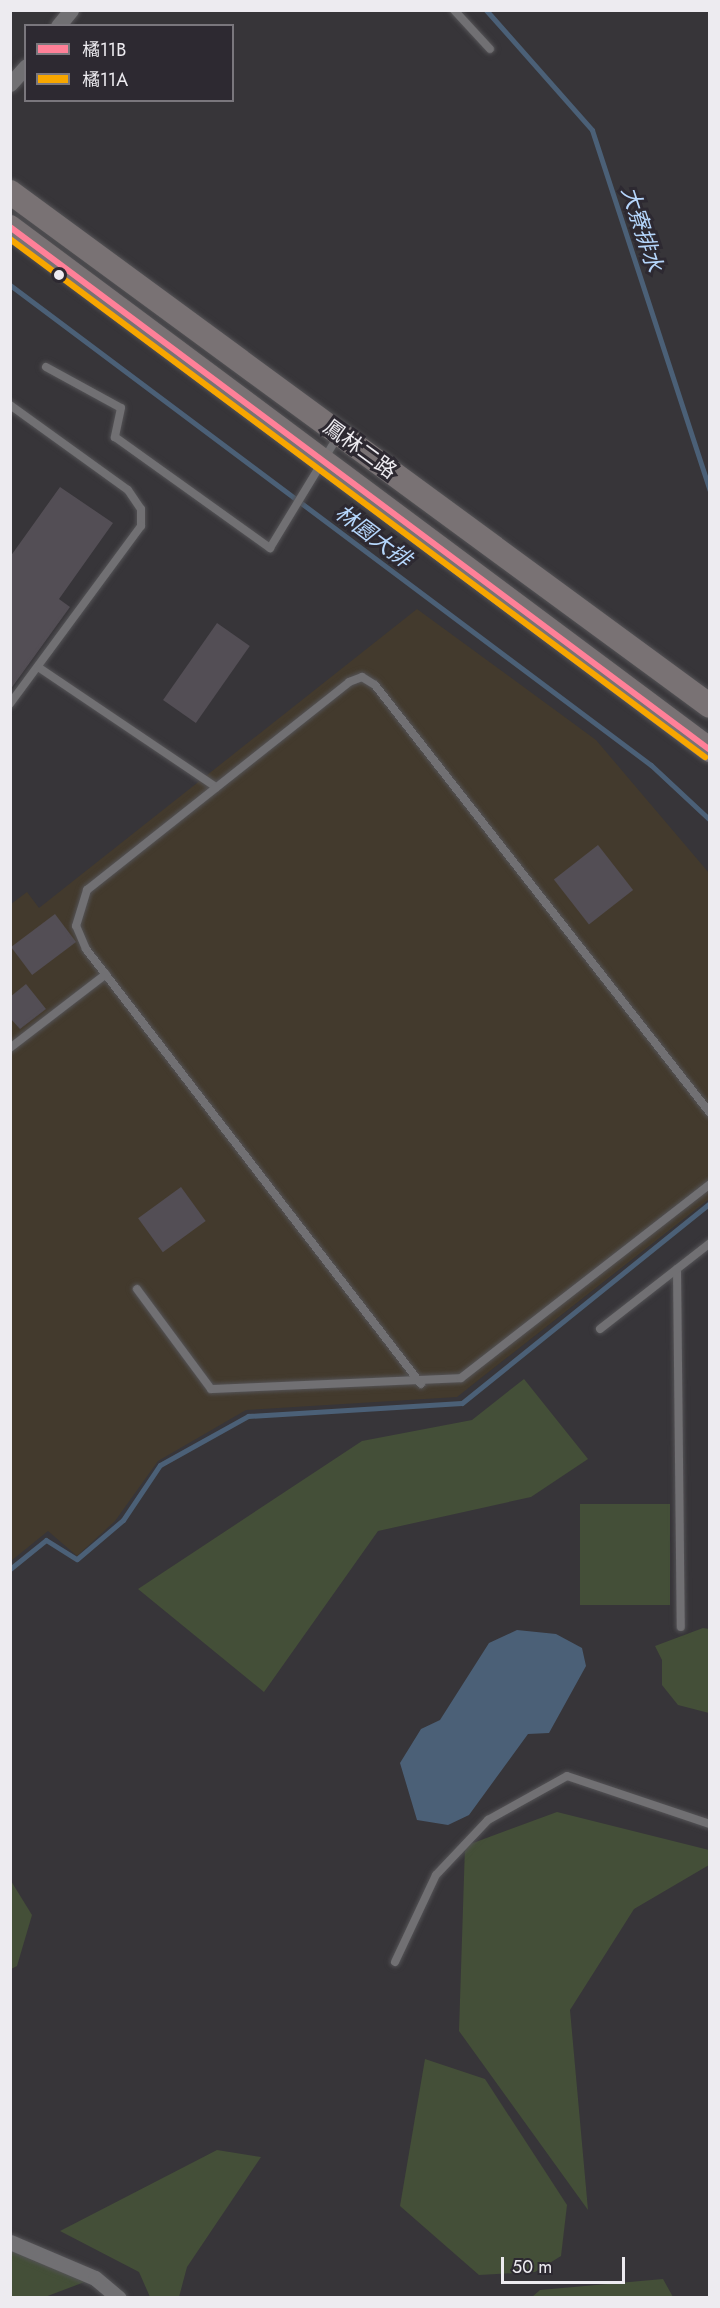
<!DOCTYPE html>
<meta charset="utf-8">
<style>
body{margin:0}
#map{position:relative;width:720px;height:2308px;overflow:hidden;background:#373539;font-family:Jost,"Noto Sans TC",sans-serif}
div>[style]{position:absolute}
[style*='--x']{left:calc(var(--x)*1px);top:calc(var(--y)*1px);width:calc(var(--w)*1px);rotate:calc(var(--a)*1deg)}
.industrial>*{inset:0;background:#433a2d}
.green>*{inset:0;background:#444f38;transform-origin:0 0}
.water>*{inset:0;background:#4b6077}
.stream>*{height:5px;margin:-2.5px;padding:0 2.5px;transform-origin:2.5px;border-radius:2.5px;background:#4b6077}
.building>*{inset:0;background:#534e55;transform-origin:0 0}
.roads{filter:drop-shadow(0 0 2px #545356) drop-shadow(0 0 2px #545356)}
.service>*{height:8px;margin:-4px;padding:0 4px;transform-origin:4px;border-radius:4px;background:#717073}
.minor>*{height:15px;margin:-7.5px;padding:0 7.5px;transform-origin:7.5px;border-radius:7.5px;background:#717073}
.primary>*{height:24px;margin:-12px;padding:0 12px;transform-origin:12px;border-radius:12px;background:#797274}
.bus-1>*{height:6px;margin:-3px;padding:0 3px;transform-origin:3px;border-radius:3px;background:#ff8098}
.bus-2>*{height:6px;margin:-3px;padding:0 3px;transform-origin:3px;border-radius:3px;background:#f7a600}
.dots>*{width:16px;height:16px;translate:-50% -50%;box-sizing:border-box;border:3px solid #2d2931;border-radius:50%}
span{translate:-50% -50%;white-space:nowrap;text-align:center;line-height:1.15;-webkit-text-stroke:6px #2d2931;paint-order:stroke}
.street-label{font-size:21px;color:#edebf0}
.water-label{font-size:22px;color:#b5d6fc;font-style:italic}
.frame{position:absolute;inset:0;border:12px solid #edebf0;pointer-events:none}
.legend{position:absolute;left:24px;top:24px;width:210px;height:78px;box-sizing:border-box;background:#2d2931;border:2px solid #7a777d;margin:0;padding:8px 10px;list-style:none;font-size:18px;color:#edebf0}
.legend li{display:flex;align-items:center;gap:12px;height:30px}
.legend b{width:30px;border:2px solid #7a777d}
.scale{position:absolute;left:501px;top:2257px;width:124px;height:27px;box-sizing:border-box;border:3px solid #edebf0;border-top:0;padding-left:8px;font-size:18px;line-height:21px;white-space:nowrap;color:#edebf0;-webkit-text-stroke:4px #2d2931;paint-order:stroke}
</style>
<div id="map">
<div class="industrial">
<div style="clip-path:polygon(417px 609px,596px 740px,709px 873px,709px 1199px,457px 1397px,246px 1410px,158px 1461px,115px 1521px,77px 1556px,48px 1531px,11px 1561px,11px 904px,27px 892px,39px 908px)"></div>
</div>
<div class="green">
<div style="clip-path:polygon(524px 1379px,588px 1459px,531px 1497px,378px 1531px,264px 1692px,138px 1589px,362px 1441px,472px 1420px)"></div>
<div style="left:670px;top:1504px;width:101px;height:90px;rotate:90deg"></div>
<div style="clip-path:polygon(703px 1628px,709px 1629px,709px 1713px,678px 1705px,662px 1685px,662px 1660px,655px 1646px)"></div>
<div style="clip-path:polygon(557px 1812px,709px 1850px,709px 1865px,634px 1909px,570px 2010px,588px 2210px,459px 2031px,465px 1846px)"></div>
<div style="clip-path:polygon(11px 1881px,32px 1915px,17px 1966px,11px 1969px)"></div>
<div style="clip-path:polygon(425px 2059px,485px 2079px,567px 2205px,561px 2256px,535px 2272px,479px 2275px,400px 2206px)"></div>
<div style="clip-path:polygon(217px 2150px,261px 2157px,187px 2267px,179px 2297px,150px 2297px,139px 2272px,60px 2231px)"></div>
<div style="clip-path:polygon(10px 2241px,95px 2278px,45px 2297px,11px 2297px)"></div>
<div style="clip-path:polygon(663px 2279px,673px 2297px,532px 2297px,540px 2290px)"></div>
</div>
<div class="water">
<div style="clip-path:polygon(517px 1630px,556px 1634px,582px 1648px,586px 1666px,549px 1733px,528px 1734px,469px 1815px,448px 1825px,417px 1820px,400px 1763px,421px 1729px,440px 1720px,489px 1643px)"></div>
</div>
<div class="stream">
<div style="--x:486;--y:10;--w:160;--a:48.5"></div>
<div style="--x:592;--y:130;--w:380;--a:71.9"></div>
<div style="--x:10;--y:285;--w:801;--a:36.83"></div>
<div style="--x:651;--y:765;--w:81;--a:43"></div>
<div style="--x:10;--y:1569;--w:46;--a:-38.9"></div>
<div style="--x:46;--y:1540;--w:36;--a:32"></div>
<div style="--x:77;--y:1559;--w:60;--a:-40.3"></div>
<div style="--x:123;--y:1520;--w:66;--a:-56.1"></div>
<div style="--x:160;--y:1465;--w:101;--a:-29.1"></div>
<div style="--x:248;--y:1416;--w:214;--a:-3.5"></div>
<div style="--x:462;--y:1403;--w:319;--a:-38.9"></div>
</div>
<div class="building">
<div style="clip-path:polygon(60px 487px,113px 523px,59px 599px,70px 607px,10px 690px,10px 557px)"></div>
<div style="left:217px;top:623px;width:40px;height:94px;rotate:35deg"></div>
<div style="left:598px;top:845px;width:57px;height:56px;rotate:52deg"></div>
<div style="left:55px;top:914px;width:35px;height:55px;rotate:53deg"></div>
<div style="clip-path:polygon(26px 984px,46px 1009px,20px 1029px,10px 1018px,10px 997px)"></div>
<div style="left:181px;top:1187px;width:42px;height:53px;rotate:54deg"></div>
</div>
<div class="roads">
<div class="service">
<div style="--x:454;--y:10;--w:53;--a:47.3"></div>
<div style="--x:46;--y:367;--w:85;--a:28.7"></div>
<div style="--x:121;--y:408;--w:30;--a:102"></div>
<div style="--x:115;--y:437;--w:191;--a:35.6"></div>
<div style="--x:270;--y:548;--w:129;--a:-58.7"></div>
<div style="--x:10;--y:405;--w:145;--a:35.8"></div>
<div style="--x:128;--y:490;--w:23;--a:56"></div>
<div style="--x:141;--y:509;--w:17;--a:90"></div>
<div style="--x:141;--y:526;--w:221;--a:126.4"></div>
<div style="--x:38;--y:667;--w:215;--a:34"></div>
<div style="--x:10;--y:1048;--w:121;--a:-37.6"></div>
<div style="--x:677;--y:1269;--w:358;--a:89.4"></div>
<div style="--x:137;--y:1289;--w:124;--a:53.5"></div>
<div style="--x:211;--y:1389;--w:250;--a:-2.5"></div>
<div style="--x:461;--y:1378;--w:316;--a:-37.9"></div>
<div style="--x:600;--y:1329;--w:140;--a:-38"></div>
<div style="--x:421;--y:1384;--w:549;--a:-127.6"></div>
<div style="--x:86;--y:949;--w:25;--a:-113"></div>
<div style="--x:76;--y:926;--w:38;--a:-73"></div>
<div style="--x:87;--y:890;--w:335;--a:-38.4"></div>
<div style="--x:349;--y:682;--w:14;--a:-21"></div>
<div style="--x:362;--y:677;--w:15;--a:32"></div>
<div style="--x:375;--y:685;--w:544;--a:51.95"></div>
<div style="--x:395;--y:1962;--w:96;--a:-64.8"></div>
<div style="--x:436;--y:1875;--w:76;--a:-46.6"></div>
<div style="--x:488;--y:1820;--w:90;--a:-29.1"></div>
<div style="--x:567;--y:1776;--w:151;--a:18.6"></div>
</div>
<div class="minor">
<div style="--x:58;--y:26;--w:21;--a:-51"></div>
<div style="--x:10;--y:84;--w:24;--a:-48"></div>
<div style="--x:10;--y:2242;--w:92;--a:23"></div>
<div style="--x:95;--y:2278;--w:31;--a:40"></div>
</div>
<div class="primary">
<div style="--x:10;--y:192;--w:868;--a:36.29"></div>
<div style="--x:10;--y:227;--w:874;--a:36.76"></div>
</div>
</div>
<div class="bus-1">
<div style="--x:10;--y:227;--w:874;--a:36.76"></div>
</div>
<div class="bus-2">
<div style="--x:10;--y:239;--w:867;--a:36.7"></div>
</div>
<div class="dots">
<div style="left:59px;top:275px;background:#edebf0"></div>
</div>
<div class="street-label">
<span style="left:360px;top:449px;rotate:36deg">鳳林二路</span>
</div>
<div class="water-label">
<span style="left:642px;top:229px;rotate:72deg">大寮排水</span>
<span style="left:373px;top:536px;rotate:37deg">林園大排</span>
</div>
<div class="frame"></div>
<ul class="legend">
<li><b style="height:8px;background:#ff8098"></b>橘11B</li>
<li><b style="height:8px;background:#f7a600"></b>橘11A</li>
</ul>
<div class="scale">50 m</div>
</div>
